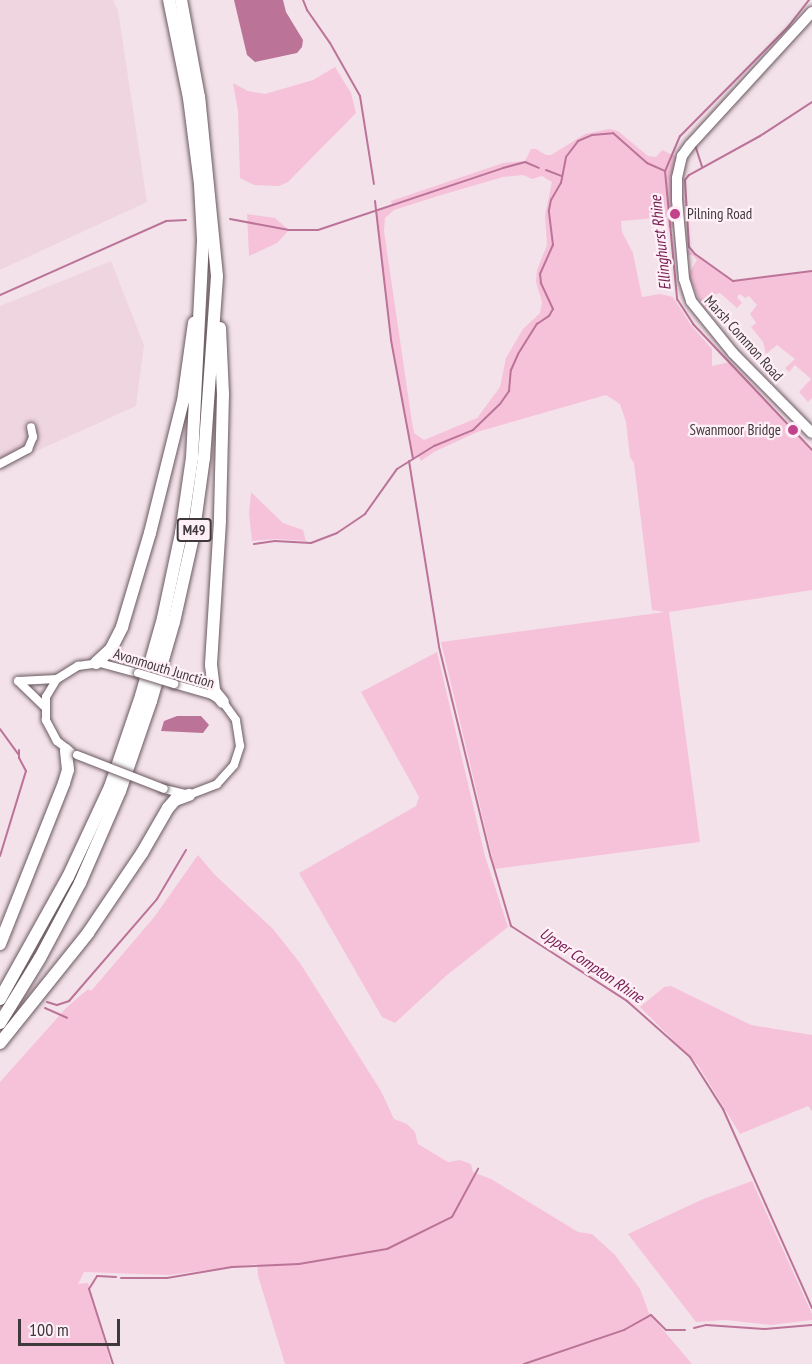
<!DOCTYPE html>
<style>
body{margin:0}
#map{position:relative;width:812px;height:1364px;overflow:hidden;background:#f4e2ea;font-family:"PT Sans Narrow",sans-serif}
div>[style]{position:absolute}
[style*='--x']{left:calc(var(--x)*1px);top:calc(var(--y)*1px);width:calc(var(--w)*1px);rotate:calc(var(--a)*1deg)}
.built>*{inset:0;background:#efd5e0}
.green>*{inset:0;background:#f6c2da}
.water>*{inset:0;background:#bc7398}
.stream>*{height:2px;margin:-1px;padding:0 1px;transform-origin:1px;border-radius:1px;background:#bc7398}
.roads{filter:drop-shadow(0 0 2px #695960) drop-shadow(0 0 2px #695960)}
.minor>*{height:8px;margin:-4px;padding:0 4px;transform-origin:4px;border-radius:4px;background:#fff}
.major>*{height:10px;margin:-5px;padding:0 5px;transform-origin:5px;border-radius:5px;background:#fff}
.highway>*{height:12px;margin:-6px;padding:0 6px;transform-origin:6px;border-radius:6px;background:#fff}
.bridges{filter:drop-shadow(0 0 2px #695960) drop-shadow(0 0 2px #695960)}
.minor-bridge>*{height:8px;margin:-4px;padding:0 4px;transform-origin:4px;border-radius:4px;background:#fff}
.dots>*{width:16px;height:16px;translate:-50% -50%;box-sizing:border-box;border:3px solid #fff0f7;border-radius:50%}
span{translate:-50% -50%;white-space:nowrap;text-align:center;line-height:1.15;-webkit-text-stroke:4.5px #fff0f7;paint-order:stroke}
.shield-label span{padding:2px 4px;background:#fff0f7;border:2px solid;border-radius:4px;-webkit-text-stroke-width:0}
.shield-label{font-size:14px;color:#40393c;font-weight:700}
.poi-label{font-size:15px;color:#40393c}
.left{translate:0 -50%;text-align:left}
.right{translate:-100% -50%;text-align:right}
.street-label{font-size:15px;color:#40393c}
.water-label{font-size:16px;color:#761e52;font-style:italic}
.scale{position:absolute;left:18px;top:1319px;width:102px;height:27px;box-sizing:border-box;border:3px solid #40393c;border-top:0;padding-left:8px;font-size:18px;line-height:21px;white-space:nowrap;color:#40393c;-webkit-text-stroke:4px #fff0f7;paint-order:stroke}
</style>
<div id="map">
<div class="built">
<div style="clip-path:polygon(0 0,113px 0,118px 10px,147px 202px,0 270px)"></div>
<div style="clip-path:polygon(111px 261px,144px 345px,136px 406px,6px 465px,0 471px,0 306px)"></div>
</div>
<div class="green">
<div style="clip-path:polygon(335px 67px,351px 93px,356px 113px,288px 182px,279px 186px,254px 185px,240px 178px,238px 111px,233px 83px,248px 91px,265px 94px,313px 80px)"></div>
<div style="clip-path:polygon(evenodd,609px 129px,618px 131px,648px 156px,656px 157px,662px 150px,677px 157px,675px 227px,668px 228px,667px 217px,621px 221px,622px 232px,633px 253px,642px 297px,660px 294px,673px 297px,691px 325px,712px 349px,712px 366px,730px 362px,812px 450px,812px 590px,669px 612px,700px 842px,495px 869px,441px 642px,665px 612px,652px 610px,634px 463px,630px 457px,626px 422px,620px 404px,606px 395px,477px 432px,434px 452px,421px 461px,418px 456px,413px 459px,391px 340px,375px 210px,392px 205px,391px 201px,503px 163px,525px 161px,531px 149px,536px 149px,546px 155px,551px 155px,585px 134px,609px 129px,523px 175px,532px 179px,542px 176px,552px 182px,545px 215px,547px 245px,537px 270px,536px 282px,542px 302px,540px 313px,523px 329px,506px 358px,500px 387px,477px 418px,424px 440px,414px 433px,412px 422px,384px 231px,385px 218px,394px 210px,438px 196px,503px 177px,523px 175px)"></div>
<div style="clip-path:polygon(247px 214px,275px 218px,289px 230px,277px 243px,249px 256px)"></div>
<div style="clip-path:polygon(687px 249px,733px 281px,812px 271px,812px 398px,808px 402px,799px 392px,811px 379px,795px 365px,789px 372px,785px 368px,795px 359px,777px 345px,766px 354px,763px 342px,751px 327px,756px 323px,750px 314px,757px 305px,749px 296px,745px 298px,740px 294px,737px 297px,742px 303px,737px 308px,720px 293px,716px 294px,710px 299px,711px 305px,705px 312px,690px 279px,689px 273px,697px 260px,692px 255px,687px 255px)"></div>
<div style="clip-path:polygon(251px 492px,283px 523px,303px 530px,306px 541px,276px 539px,252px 541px,249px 513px)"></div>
<div style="clip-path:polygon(437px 652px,485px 856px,508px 927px,447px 975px,395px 1023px,382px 1017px,299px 873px,416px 806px,419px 797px,361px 692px)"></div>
<div style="clip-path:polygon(198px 855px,214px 874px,273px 929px,300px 963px,381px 1091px,394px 1119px,407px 1124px,415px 1132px,418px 1144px,448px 1162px,460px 1160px,471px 1164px,473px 1172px,491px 1179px,578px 1232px,592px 1234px,615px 1255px,640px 1289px,649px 1313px,692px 1364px,285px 1364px,258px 1276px,257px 1264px,169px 1275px,84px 1272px,78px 1284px,88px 1283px,111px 1364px,0 1364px,0 1082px,67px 1007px,88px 989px,91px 991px,121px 956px,155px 916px)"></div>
<div style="clip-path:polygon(671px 986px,751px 1025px,812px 1035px,812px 1111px,808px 1106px,740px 1134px,698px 1065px,640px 1007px,664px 987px)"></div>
<div style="clip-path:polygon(752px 1181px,812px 1314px,812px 1320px,771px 1325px,725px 1320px,696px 1322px,628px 1234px,701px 1200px)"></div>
</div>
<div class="water">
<div style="clip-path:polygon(234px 0,283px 0,286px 12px,303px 40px,302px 47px,297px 53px,255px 62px,247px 55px)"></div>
<div style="clip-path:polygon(177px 716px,201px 716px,209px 725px,203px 733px,161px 731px,164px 721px)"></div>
</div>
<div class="stream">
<div style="--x:303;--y:0;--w:11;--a:68"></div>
<div style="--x:307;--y:10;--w:40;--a:55.1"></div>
<div style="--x:330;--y:43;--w:61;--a:60.5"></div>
<div style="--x:360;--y:96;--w:89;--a:81"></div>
<div style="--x:809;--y:0;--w:33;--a:128"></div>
<div style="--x:789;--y:26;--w:155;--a:134.7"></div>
<div style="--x:680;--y:136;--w:38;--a:113"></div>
<div style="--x:665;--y:171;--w:129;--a:84.6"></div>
<div style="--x:677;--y:299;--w:30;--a:57"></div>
<div style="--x:693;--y:324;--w:173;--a:46.6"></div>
<div style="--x:812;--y:102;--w:62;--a:146.8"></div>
<div style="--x:760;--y:136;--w:81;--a:151.2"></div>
<div style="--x:689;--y:175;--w:6;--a:129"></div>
<div style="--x:685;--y:180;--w:67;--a:86.6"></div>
<div style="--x:689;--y:247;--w:9;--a:49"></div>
<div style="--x:695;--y:254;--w:47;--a:35.4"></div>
<div style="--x:733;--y:281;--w:80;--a:-7.2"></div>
<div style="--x:695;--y:145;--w:23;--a:72"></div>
<div style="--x:546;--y:170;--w:17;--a:21"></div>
<div style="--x:375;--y:201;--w:140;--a:83.4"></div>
<div style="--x:391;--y:340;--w:121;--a:79.5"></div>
<div style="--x:230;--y:219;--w:60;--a:10.6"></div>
<div style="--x:289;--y:230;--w:29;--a:0"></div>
<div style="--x:318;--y:230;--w:195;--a:-18.5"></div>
<div style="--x:503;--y:168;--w:23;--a:-15"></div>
<div style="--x:525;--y:162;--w:15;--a:23"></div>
<div style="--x:0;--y:295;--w:182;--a:-24"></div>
<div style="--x:166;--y:221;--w:20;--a:-3"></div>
<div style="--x:409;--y:461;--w:188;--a:80.8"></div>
<div style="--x:439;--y:647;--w:217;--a:76.2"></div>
<div style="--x:491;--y:858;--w:71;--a:73.6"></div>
<div style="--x:511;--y:926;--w:138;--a:32.9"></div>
<div style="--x:627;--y:1001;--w:84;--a:41.6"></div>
<div style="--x:690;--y:1057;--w:62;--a:57.6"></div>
<div style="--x:723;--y:1109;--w:218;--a:65.9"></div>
<div style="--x:254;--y:544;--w:21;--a:-8"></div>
<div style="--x:275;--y:541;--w:36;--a:3"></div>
<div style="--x:311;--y:543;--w:28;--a:-21"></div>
<div style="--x:337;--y:533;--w:34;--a:-34"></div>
<div style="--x:365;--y:514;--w:55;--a:-54.6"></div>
<div style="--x:397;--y:469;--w:44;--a:-31.9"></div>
<div style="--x:434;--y:446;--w:42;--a:-22.3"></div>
<div style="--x:473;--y:430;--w:37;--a:-44"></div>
<div style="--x:500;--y:404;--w:16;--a:-55"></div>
<div style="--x:509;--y:391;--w:21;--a:-85"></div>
<div style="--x:511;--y:370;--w:17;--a:-66"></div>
<div style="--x:518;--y:354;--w:36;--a:-58"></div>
<div style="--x:537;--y:324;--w:14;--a:-34"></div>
<div style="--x:549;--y:316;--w:8;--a:-60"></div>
<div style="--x:553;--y:309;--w:29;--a:-115"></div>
<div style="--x:541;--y:283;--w:9;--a:-96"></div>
<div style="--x:540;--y:274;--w:32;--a:-66"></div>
<div style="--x:553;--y:245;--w:35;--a:-97"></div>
<div style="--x:549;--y:210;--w:10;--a:-79"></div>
<div style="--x:551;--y:200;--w:20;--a:-60"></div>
<div style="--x:561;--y:183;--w:26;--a:-79"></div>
<div style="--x:566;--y:157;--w:20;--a:-53"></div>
<div style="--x:578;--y:141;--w:15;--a:-23"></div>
<div style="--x:592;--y:135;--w:21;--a:-5"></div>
<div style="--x:613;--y:133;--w:45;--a:41.4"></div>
<div style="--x:647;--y:163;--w:20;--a:24"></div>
<div style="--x:0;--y:729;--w:31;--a:54"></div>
<div style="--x:0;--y:856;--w:89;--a:-73"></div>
<div style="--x:26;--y:771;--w:15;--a:-118"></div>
<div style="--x:19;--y:758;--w:8;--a:-90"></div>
<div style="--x:47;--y:1002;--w:10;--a:17"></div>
<div style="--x:57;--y:1005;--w:13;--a:-18"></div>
<div style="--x:69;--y:1001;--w:135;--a:-49.2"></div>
<div style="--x:157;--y:899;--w:57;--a:-59.4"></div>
<div style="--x:45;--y:1008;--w:24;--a:24"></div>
<div style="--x:121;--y:1278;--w:46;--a:0"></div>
<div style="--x:167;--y:1278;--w:66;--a:-9.6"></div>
<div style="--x:232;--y:1267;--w:67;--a:-2.6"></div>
<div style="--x:299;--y:1264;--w:89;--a:-9.7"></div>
<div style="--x:387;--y:1249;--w:72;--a:-26.2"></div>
<div style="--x:452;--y:1217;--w:55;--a:-61.6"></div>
<div style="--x:694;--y:1328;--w:12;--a:-14"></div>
<div style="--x:706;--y:1325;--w:59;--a:3.9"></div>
<div style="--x:765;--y:1329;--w:47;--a:-4.9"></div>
<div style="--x:113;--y:1364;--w:79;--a:-107.7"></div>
<div style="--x:89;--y:1289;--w:15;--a:-58"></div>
<div style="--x:97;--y:1276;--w:19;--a:3"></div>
<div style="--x:524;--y:1364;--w:106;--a:-18.8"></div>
<div style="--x:624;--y:1330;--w:31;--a:-29"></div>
<div style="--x:651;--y:1315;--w:21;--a:45"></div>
<div style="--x:666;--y:1330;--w:19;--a:0"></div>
</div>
<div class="roads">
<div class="minor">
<div style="--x:0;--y:464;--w:32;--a:-28"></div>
<div style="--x:28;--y:449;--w:13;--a:-67"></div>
<div style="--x:33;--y:437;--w:10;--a:-101"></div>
<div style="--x:18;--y:681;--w:39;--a:-3"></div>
<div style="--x:18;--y:681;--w:36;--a:44"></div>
<div style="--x:71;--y:752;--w:18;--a:-142"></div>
<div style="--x:57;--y:741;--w:24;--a:-118"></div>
<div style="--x:46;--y:720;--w:23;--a:-90"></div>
<div style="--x:46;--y:697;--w:21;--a:-59"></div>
<div style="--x:57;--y:679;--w:25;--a:-32"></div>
<div style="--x:78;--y:666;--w:22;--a:-8"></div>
<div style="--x:100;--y:663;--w:39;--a:15"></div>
<div style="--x:164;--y:789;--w:26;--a:13"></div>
<div style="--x:189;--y:795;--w:30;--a:-21"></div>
<div style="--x:217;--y:784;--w:25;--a:-48"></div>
<div style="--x:234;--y:765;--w:20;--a:-72"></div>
<div style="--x:240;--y:746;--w:26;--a:-99"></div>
<div style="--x:236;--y:720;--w:22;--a:-126"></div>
<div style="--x:223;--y:702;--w:13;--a:-148"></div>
<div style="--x:212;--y:695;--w:40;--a:-164"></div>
</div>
<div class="major">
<div style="--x:812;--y:12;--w:180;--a:132.5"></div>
<div style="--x:690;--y:145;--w:14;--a:126"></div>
<div style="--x:682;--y:156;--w:23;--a:103"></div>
<div style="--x:677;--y:178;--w:22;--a:90"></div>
<div style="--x:677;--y:200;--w:79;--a:84.9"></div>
<div style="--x:684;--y:279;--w:23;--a:72"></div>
<div style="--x:691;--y:301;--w:67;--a:51.1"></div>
<div style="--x:733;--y:353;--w:112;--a:45.4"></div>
</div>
<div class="highway">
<div style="--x:220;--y:328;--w:66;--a:87.4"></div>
<div style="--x:223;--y:394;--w:127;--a:91.4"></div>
<div style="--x:220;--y:521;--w:144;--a:93.6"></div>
<div style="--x:211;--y:665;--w:26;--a:83"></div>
<div style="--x:214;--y:691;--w:14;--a:51"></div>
<div style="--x:96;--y:663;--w:21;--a:-43"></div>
<div style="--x:111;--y:649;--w:25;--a:-63"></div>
<div style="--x:122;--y:627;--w:98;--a:-73.4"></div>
<div style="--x:150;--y:533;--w:136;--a:-76"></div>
<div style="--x:183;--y:401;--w:79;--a:-82"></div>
<div style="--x:0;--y:944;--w:173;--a:-68.3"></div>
<div style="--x:64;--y:783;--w:14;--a:-73"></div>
<div style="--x:68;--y:770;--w:20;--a:-96"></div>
<div style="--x:0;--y:999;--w:140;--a:-60.9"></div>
<div style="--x:68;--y:877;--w:99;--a:-65"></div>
<div style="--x:110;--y:787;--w:96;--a:-71.2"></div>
<div style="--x:141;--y:696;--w:81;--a:-74.2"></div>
<div style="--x:163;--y:618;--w:87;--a:-78"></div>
<div style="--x:181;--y:533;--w:76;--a:-81.7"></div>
<div style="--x:192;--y:458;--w:218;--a:-87.1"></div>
<div style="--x:203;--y:240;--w:56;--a:-93.1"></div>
<div style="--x:200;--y:184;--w:87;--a:-97.3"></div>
<div style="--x:189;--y:98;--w:100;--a:-101.5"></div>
<div style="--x:0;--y:1023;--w:76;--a:-58.4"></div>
<div style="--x:40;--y:958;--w:85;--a:-61.9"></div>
<div style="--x:80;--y:883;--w:100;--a:-66.5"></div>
<div style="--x:120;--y:791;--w:95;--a:-71"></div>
<div style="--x:151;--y:701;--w:82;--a:-73.8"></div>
<div style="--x:174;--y:622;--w:87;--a:-77.4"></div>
<div style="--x:193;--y:537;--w:80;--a:-82.1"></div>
<div style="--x:204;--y:458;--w:182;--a:-85.9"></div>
<div style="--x:217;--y:276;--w:180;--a:-95.7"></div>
<div style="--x:199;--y:97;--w:99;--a:-100.5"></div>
<div style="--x:0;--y:1043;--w:141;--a:-51.3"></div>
<div style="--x:88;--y:933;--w:97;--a:-56"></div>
<div style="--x:142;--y:853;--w:52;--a:-60"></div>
<div style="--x:168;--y:808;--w:11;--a:-49"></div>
<div style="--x:175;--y:800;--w:15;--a:-20"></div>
</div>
</div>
<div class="bridges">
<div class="minor-bridge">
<div style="--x:138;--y:673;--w:38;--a:17"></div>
<div style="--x:77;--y:755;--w:93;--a:21.3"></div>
</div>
</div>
<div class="dots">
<div style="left:675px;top:214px;background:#c3428c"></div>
<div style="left:793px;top:430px;background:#c3428c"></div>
</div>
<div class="shield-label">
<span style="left:194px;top:530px">M49</span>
</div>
<div class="poi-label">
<span class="left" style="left:687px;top:214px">Pilning Road</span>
<span class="right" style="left:781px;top:430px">Swanmoor Bridge</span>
</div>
<div class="street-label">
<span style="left:744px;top:338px;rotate:48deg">Marsh Common Road</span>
<span style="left:164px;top:668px;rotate:17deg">Avonmouth Junction</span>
</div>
<div class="water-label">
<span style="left:660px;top:243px;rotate:-96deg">Ellinghurst Rhine</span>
<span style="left:592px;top:965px;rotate:34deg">Upper Compton Rhine</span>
</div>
<div class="scale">100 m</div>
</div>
